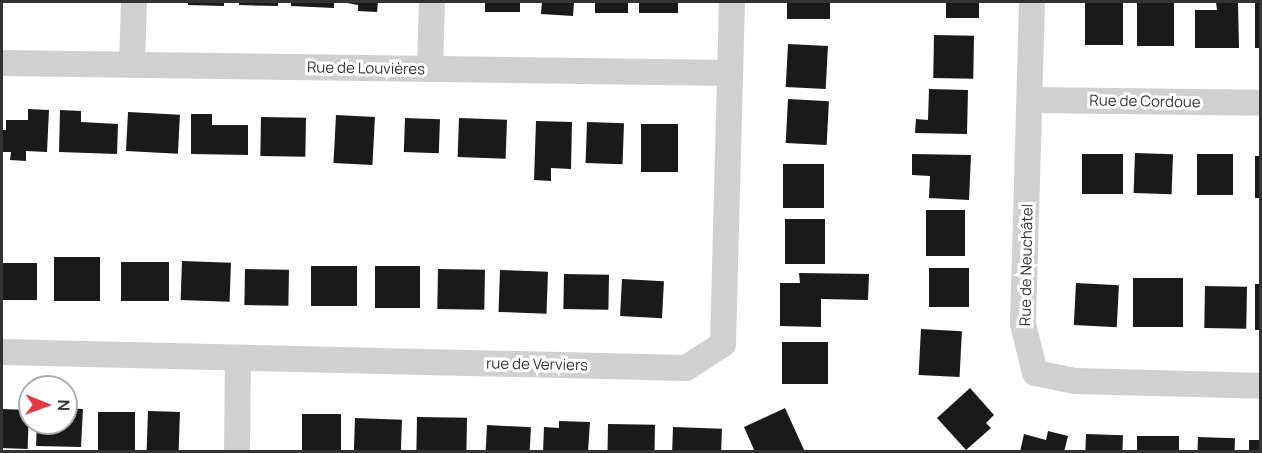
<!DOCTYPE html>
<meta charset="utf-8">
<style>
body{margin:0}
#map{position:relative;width:1262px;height:453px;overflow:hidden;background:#fff;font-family:Manrope,sans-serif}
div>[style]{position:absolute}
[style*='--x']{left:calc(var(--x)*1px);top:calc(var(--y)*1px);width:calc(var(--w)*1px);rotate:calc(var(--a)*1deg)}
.building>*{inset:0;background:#1a1a1a;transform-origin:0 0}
.street>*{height:26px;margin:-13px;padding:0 13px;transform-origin:13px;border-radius:13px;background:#d0d0d0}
span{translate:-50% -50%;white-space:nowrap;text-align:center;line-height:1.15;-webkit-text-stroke:6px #fff;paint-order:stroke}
.street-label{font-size:15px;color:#333}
.frame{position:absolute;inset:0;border:3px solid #333;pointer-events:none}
.north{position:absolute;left:18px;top:375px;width:60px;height:60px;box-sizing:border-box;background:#fff;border:2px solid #adadad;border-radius:50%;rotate:91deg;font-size:16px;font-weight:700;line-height:24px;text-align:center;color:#333}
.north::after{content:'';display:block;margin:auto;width:21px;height:27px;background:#e63946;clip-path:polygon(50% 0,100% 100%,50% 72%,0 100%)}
</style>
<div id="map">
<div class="building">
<div style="clip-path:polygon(188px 2px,224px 2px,224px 6px,188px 5px)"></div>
<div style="clip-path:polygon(239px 2px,278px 2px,278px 6px,239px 5px)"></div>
<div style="clip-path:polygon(291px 2px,334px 2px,334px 8px,291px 6px)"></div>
<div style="clip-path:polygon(341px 2px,378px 2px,377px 12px,358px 11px,358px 5px)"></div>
<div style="left:485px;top:2px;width:35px;height:10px"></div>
<div style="clip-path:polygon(542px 2px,574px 2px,573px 16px,541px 14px)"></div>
<div style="left:595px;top:2px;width:33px;height:11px"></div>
<div style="left:639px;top:2px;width:39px;height:11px"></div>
<div style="left:787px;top:2px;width:43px;height:17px"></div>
<div style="left:946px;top:2px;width:33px;height:16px"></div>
<div style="left:1085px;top:2px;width:38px;height:43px"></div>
<div style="left:1137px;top:2px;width:37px;height:44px"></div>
<div style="clip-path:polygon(1216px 2px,1238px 2px,1239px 48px,1195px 48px,1195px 10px,1217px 10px)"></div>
<div style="left:1255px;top:2px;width:5px;height:46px"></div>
<div style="left:934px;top:35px;width:40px;height:43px;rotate:1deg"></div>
<div style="left:788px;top:44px;width:40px;height:43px;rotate:3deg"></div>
<div style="clip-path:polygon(929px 89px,968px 90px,967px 134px,915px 133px,916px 119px,928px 120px)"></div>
<div style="left:788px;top:99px;width:41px;height:44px;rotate:3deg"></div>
<div style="clip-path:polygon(28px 109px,49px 110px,47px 152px,26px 151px,26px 161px,10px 160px,11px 152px,2px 152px,2px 130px,6px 130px,6px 120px,28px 120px)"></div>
<div style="clip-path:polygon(60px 110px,81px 111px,81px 122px,118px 124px,117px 154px,59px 152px)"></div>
<div style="left:128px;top:112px;width:52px;height:39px;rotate:3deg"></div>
<div style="clip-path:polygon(191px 114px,212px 114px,212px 125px,248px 125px,248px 155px,191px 154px)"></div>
<div style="left:336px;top:115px;width:39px;height:48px;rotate:3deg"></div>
<div style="left:261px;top:117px;width:45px;height:39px;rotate:1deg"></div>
<div style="left:405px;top:118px;width:35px;height:34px;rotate:2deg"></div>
<div style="left:459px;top:118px;width:48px;height:39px;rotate:2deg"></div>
<div style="clip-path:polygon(536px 121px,572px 122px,571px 169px,551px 168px,551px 181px,534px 180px)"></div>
<div style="left:587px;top:122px;width:37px;height:41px;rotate:2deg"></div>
<div style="left:641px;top:124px;width:37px;height:48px"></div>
<div style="left:1135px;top:153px;width:38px;height:40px;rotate:2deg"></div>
<div style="clip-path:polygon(912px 154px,971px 155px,969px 200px,929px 198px,930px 176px,912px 175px)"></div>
<div style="left:1082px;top:154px;width:41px;height:40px"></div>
<div style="left:1197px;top:154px;width:36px;height:41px"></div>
<div style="left:1255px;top:156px;width:5px;height:42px"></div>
<div style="left:783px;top:164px;width:41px;height:44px"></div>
<div style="left:926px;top:210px;width:39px;height:46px"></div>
<div style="left:785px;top:219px;width:40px;height:45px"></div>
<div style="left:54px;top:257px;width:46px;height:44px"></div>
<div style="left:182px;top:261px;width:49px;height:39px;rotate:2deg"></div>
<div style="left:121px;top:262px;width:48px;height:39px"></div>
<div style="left:2px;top:263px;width:35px;height:37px"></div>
<div style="left:357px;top:266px;width:40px;height:46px;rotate:90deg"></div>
<div style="left:375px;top:266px;width:45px;height:42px"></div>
<div style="left:929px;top:268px;width:40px;height:39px"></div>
<div style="left:245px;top:269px;width:44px;height:36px;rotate:1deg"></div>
<div style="left:438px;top:269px;width:47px;height:40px;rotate:1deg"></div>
<div style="left:500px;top:270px;width:48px;height:42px;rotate:2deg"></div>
<div style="clip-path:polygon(799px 273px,869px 274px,868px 300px,821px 299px,821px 327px,780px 326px,780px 283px,800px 283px)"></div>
<div style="left:564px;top:274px;width:45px;height:35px;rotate:1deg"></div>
<div style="left:1133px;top:278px;width:50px;height:49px"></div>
<div style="left:622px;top:279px;width:42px;height:37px;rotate:3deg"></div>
<div style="left:1076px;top:283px;width:43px;height:42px;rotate:3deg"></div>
<div style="left:1255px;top:284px;width:5px;height:46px"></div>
<div style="left:1205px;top:286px;width:42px;height:42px;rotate:1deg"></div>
<div style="left:921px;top:329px;width:41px;height:46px;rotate:3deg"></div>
<div style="left:782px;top:342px;width:46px;height:42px"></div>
<div style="clip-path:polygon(970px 388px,994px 415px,986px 423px,991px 428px,966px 450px,937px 418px)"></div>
<div style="clip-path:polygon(66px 408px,83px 409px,81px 447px,36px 446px,37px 423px,66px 423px)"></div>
<div style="clip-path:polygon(785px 408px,805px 452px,755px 452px,744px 427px)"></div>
<div style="left:2px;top:409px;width:27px;height:39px;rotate:2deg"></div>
<div style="left:148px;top:411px;width:32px;height:39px;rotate:2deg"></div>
<div style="left:98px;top:412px;width:37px;height:38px"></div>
<div style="left:302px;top:414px;width:39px;height:38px"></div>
<div style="left:417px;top:417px;width:50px;height:35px;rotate:1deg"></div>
<div style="left:355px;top:418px;width:47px;height:34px;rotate:2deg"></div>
<div style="clip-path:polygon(559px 421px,590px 422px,588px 452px,543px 452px,544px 427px,559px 428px)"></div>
<div style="left:608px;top:424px;width:47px;height:28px;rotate:1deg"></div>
<div style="left:487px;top:425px;width:44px;height:27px;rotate:3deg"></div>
<div style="left:673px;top:427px;width:49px;height:25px;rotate:2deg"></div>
<div style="clip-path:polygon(1048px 431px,1068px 436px,1064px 452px,1020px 452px,1024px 434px,1046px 440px)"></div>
<div style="left:1086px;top:434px;width:37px;height:18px;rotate:2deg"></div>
<div style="left:1137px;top:436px;width:42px;height:16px"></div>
<div style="left:1198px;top:437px;width:37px;height:15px;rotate:2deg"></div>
<div style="left:1249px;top:440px;width:11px;height:12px"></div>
</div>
<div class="street">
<div style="--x:1032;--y:2;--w:322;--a:91.6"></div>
<div style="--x:1023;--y:324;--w:50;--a:76.2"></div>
<div style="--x:1035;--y:373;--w:41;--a:11.3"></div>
<div style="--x:1075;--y:381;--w:185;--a:1.5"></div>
<div style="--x:2;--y:63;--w:728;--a:0.79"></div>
<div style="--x:132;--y:65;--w:63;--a:-88.2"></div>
<div style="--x:430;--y:69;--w:67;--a:-88.3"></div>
<div style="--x:1030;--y:100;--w:230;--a:0.7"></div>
<div style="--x:2;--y:352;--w:684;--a:1.34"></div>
<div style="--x:686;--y:368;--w:44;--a:-33"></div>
<div style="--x:723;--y:344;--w:342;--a:-88.5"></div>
<div style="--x:237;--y:452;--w:94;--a:-89.4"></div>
</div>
<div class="street-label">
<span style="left:366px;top:68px;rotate:1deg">Rue de Louvières</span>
<span style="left:1145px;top:101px;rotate:1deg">Rue de Cordoue</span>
<span style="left:1026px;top:265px;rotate:-89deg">Rue de Neuchâtel</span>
<span style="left:537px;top:364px;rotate:1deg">rue de Verviers</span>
</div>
<div class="frame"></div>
<div class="north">N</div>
</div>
